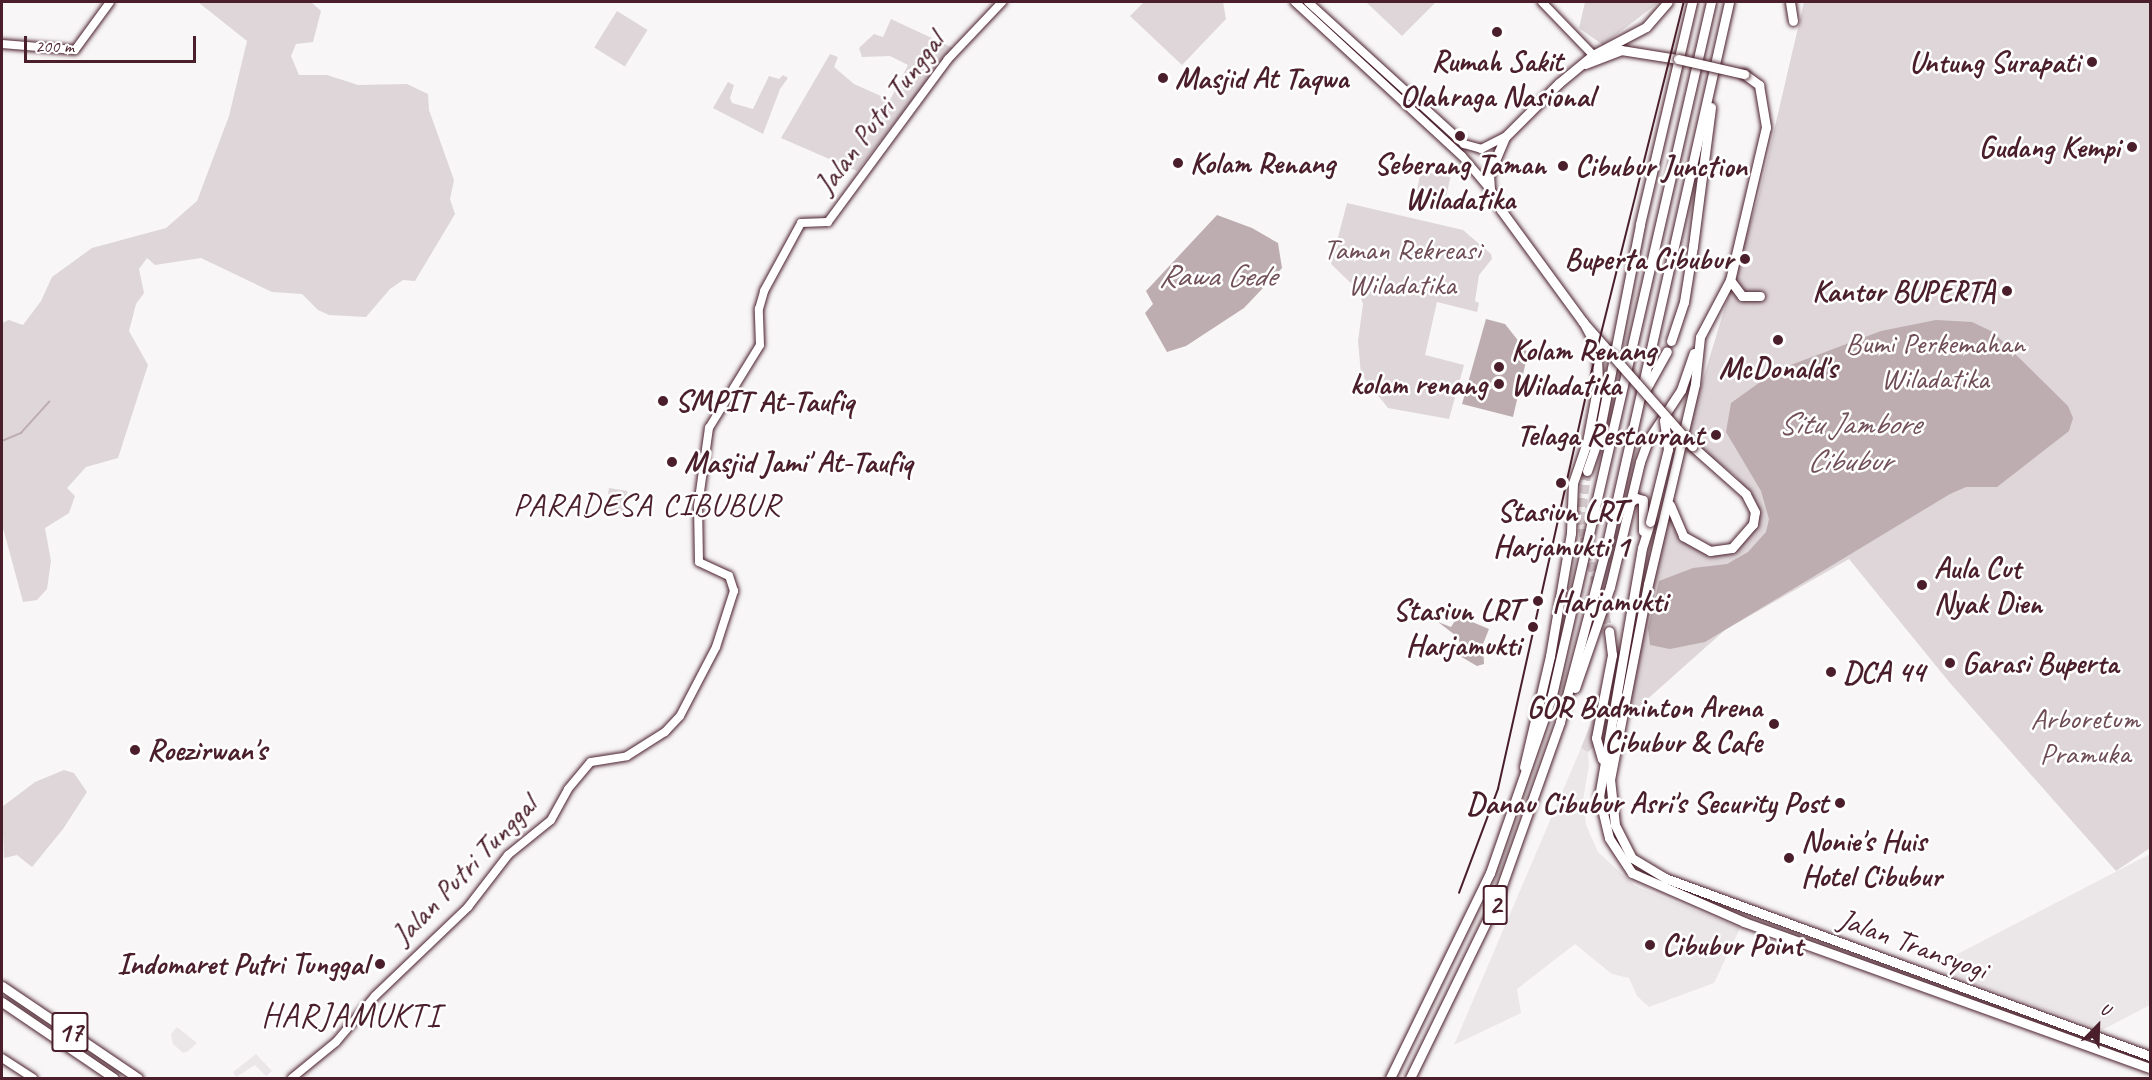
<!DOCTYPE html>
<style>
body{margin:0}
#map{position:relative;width:2152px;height:1080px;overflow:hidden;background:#f8f6f7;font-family:Caveat,sans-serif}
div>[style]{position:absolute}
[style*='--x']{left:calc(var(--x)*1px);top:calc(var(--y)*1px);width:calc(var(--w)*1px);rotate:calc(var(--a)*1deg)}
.built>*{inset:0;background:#ebe6e8}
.green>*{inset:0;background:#ded6d9;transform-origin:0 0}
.water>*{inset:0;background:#bdadb0}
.stream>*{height:1.5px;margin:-0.75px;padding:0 0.75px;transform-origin:0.75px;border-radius:0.75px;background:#bdadb0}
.highway-tunnel>*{height:9px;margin-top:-4.5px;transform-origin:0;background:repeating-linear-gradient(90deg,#d5cbce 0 9px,transparent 0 13.5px)}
.roads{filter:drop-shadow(0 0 2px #4a1f2b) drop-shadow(0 0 2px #4a1f2b)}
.secondary>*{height:8px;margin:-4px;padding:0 4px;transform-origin:4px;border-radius:4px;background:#fff}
.highway>*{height:9px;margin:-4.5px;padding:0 4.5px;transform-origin:4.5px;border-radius:4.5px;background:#fff}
.tram>*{height:1.5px;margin:-0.75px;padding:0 0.75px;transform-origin:0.75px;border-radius:0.75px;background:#4a1f2b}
.bridges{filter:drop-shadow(0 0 2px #4a1f2b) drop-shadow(0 0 2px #4a1f2b)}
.highway-bridge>*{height:9px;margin:-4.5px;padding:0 4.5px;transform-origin:4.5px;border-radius:4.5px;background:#fff}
.dots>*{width:16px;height:16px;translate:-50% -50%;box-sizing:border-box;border:3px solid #fff;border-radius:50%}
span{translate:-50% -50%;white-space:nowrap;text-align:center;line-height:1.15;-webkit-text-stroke:5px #fff;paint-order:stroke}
.shield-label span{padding:2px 4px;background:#fff;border:2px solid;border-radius:4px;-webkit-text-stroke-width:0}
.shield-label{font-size:28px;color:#4a1f2b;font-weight:700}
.poi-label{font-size:30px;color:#4a1f2b;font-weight:700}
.right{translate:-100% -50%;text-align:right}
.left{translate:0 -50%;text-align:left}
.street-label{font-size:30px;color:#4a1f2b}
.park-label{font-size:30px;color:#6f4d56}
.water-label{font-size:32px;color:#72515a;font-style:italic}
.neighbourhood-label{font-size:32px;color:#4a1f2b;letter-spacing:1.5px}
.quarter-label{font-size:33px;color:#4a1f2b;letter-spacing:1.5px}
.frame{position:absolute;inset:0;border:3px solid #4a1f2b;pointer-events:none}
.north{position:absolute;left:2068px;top:996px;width:60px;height:60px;-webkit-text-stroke:4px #fff;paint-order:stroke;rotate:23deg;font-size:16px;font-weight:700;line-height:24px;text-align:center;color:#4a1f2b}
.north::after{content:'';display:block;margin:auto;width:21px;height:27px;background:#4a1f2b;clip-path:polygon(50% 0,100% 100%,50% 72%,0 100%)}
.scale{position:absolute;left:24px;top:36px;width:172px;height:27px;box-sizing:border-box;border:3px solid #4a1f2b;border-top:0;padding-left:8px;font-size:18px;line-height:21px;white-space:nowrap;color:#4a1f2b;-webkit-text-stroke:4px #fff;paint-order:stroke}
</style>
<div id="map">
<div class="built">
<div style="clip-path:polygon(1581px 748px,1588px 752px,1589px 765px,1583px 800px,1586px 825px,1598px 852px,1635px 886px,1740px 928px,1714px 983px,1649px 1007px,1637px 996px,1629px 978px,1612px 974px,1575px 944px,1517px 989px,1521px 1013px,1454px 1045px)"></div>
<div style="clip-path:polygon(2150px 854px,2150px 1005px,2102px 1030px,1955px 977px,1948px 959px)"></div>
<div style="clip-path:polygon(177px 1027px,197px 1043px,188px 1051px,183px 1053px,173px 1044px,171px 1034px)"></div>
<div style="clip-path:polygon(256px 1054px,272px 1071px,266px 1076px,255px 1065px,236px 1077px,233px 1072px)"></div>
</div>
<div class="green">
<div style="clip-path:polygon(198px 2px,311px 2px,321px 11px,313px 42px,296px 44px,291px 56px,299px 75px,327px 75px,358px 85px,407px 84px,428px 94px,429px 110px,454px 180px,450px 199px,455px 214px,415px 281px,403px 280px,390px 289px,366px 317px,329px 315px,318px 310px,302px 294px,272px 292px,201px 258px,155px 265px,147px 258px,139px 269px,144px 293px,136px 304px,129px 331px,148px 365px,118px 458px,86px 467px,67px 488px,75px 496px,69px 513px,45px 528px,51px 561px,47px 589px,37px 600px,23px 602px,2px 524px,2px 323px,9px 320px,23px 325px,41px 301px,52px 277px,92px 248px,166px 228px,197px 201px,229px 116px,247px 41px)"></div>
<div style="clip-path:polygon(1144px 2px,1223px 2px,1226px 19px,1182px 65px,1130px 16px)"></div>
<div style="clip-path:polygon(1366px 2px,1436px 2px,1402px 36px)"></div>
<div style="clip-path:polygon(1585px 2px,1659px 2px,1603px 45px,1579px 28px)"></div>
<div style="clip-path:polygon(1804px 2px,2150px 2px,2150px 848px,2116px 871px,1950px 683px,1849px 559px,1725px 630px,1588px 752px,1581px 748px,1653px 565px,1668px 510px,1676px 530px,1696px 548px,1739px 545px,1750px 534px,1756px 502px,1735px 475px,1698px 447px,1687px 432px,1759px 195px)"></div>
<div style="left:617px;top:11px;width:36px;height:43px;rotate:32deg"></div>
<div style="clip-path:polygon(891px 19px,953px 48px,857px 171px,781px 138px,830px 54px,838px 57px,834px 67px,854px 84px,890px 100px,908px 65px,890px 56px,862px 57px,859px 48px,874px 34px,883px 37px)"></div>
<div style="clip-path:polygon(783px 75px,788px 78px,780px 89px,763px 134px,713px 108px,728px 82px,734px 85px,730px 98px,732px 103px,753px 109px,769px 76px,779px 79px)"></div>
<div style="left:1421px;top:171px;width:30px;height:28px;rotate:12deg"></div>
<div style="clip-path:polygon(1347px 203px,1463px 230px,1491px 254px,1492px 259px,1479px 275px,1475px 301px,1479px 303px,1477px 312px,1437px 302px,1425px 355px,1464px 365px,1449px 419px,1388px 408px,1361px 374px,1358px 341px,1363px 304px,1358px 290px,1331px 264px)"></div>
<div style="left:609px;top:488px;width:19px;height:23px;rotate:9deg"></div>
<div style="clip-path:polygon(64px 770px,74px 773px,87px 792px,63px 829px,32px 867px,17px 855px,4px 858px,2px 807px,35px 782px)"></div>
</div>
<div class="water">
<div style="clip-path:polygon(1217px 215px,1252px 228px,1278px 243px,1282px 268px,1244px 308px,1186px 346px,1167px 352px,1145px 313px,1153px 304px,1146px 291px)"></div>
<div style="clip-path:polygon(1486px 319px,1505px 324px,1528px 353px,1513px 417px,1462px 404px)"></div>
<div style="clip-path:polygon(1936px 320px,1972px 322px,1993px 332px,2068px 406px,2073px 418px,2069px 431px,1997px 487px,1966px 487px,1950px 494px,1705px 642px,1670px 649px,1650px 645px,1648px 628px,1659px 581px,1693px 568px,1727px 564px,1748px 552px,1766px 532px,1769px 519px,1761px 491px,1726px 432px,1731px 403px,1777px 370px,1881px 331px)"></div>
<div style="clip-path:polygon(1458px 616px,1489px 629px,1483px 644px,1484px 664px,1477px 666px,1460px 656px,1459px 638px,1438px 622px,1451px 627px)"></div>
</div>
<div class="stream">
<div style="--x:2;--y:441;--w:21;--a:-23"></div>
<div style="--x:21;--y:433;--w:42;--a:-47.9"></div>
</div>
<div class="highway-tunnel">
<div style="--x:1587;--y:471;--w:44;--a:97.8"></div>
<div style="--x:1581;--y:515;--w:21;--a:82"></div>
<div style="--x:1584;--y:536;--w:98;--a:75.3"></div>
</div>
<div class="roads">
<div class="secondary">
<div style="--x:1295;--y:2;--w:227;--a:42.7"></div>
<div style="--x:1462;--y:156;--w:43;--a:49.7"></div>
<div style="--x:1308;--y:2;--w:211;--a:42.3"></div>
<div style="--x:1464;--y:144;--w:18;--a:16"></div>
<div style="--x:1481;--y:149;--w:27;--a:-27"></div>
<div style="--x:1542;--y:2;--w:74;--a:46.1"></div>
<div style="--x:2;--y:44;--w:73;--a:4.7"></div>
<div style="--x:75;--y:50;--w:59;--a:-53.9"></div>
<div style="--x:2;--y:1058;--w:37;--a:33"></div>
<div style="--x:292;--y:1078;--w:57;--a:-39.3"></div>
<div style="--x:336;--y:1042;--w:60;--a:-49.7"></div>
<div style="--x:375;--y:996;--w:129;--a:-43.7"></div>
<div style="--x:468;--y:907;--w:66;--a:-52.4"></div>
<div style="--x:508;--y:855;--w:55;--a:-39.1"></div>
<div style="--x:551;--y:820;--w:35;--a:-61"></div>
<div style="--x:568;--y:789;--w:35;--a:-50"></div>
<div style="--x:591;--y:762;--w:36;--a:-9"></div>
<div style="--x:627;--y:756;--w:45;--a:-32.3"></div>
<div style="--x:665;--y:732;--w:22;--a:-47"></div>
<div style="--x:680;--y:716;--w:78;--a:-62.4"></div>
<div style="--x:716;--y:647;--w:59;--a:-72.2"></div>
<div style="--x:734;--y:591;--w:16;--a:-108"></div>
<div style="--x:729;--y:576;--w:33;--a:-155"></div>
<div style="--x:699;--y:562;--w:56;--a:-91"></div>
<div style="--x:698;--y:506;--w:79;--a:-82"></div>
<div style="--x:709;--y:428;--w:97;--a:-58.4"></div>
<div style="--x:760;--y:345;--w:36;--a:-92"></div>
<div style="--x:759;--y:309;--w:19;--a:-74"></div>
<div style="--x:764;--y:291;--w:77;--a:-61.4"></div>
<div style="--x:801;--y:223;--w:27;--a:-2"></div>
<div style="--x:828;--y:222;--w:202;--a:-53.6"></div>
<div style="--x:948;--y:59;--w:79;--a:-46.5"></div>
</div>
<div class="highway">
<div style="--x:1790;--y:2;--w:19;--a:81"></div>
<div style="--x:1585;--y:64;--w:39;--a:-21"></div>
<div style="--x:1621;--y:50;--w:58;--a:9"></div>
<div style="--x:1744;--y:74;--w:19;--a:36"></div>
<div style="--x:1759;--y:85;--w:43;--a:80.5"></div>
<div style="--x:1766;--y:127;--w:157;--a:103.2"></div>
<div style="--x:1730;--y:280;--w:64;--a:117.8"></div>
<div style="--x:1700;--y:337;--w:47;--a:96.1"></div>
<div style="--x:1695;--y:384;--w:205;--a:103.2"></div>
<div style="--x:1648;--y:584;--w:199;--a:101"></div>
<div style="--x:1610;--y:779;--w:46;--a:83.8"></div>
<div style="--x:1615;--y:825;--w:37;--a:63"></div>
<div style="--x:1632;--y:858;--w:39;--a:31"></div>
<div style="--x:1665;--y:878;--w:517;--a:20.15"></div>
<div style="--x:1730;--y:280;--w:20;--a:53"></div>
<div style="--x:1742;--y:296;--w:18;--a:0"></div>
<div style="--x:1671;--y:341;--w:41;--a:-71.6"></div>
<div style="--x:1684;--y:302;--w:57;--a:-80.9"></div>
<div style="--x:1693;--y:246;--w:140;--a:-82.6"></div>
<div style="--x:1611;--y:354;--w:43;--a:-131.2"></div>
<div style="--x:1583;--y:322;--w:139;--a:-126.2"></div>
<div style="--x:1501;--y:210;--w:24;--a:-118"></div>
<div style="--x:1490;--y:189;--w:14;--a:-94"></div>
<div style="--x:1489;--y:175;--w:41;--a:-67.2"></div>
<div style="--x:1505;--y:137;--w:76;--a:-45"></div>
<div style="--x:1559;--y:83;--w:44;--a:-39.5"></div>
<div style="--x:1593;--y:55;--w:60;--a:-27.8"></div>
<div style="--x:1646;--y:27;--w:33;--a:-49"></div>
<div style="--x:1642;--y:396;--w:51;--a:-60.9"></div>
<div style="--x:1587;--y:471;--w:34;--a:-71"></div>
<div style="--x:1598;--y:439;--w:219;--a:-78.9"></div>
<div style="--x:1640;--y:224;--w:228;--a:-76.8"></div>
<div style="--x:1628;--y:504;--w:10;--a:-37"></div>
<div style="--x:1636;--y:498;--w:7;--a:16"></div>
<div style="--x:1643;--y:500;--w:31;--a:90"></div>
<div style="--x:1670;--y:505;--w:34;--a:67"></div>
<div style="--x:1683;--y:536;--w:31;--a:29"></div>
<div style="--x:1710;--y:551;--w:22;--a:-8"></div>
<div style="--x:1732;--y:548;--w:32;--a:-49"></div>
<div style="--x:1753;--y:524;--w:12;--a:-81"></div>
<div style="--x:1755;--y:512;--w:20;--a:-117"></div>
<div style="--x:1746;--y:494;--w:72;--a:-138.4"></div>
<div style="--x:1650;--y:522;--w:27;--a:107"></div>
<div style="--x:1642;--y:548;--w:252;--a:99.8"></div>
<div style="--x:1599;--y:796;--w:43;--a:76.6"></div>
<div style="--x:1609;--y:838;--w:42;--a:56.7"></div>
<div style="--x:1632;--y:873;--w:122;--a:23.6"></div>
<div style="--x:1744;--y:922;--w:431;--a:19.8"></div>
<div style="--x:1575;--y:688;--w:107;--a:-70.9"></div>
<div style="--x:1610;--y:587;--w:129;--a:-76.5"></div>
<div style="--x:1640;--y:462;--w:23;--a:-70"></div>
<div style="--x:1648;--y:440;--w:60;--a:-56.6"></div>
<div style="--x:1681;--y:390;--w:39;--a:-71"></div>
<div style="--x:1602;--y:759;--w:22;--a:-106"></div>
<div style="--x:1596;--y:738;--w:85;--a:-79.1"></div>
<div style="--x:1612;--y:655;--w:24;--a:-97"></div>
<div style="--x:1524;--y:767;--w:114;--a:-76.8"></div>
<div style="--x:1550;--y:656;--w:125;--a:-80.3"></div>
<div style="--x:1571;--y:533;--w:50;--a:-87.7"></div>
<div style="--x:1573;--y:483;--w:43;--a:-71.1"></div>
<div style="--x:1587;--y:442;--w:59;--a:-79.3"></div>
<div style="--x:1598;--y:384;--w:36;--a:-92"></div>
<div style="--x:1597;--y:348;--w:30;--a:-118"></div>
<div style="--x:2;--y:986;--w:164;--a:34.1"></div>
<div style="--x:2;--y:1002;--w:135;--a:34.2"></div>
<div style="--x:1390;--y:1078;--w:228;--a:-64"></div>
<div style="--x:1490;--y:873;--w:188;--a:-70.8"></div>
<div style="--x:1552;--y:695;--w:711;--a:-77.08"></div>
<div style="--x:1410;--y:1078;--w:196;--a:-64"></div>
<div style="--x:1496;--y:902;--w:191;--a:-70.4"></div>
<div style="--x:1560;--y:722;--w:184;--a:-75.2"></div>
<div style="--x:1607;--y:544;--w:556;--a:-77.31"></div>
</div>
</div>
<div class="tram">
<div style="--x:1459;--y:893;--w:111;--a:-69.4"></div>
<div style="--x:1498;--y:789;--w:421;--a:-77.4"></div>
<div style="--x:1590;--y:378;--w:388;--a:-76"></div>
</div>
<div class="bridges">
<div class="highway-bridge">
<div style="--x:1678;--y:59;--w:68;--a:12.8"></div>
<div style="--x:1611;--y:354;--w:123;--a:48.6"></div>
<div style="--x:1650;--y:522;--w:75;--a:-76.1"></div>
<div style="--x:1668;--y:449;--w:29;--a:-98"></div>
</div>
</div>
<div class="dots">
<div style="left:1497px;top:32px;background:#4a1f2b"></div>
<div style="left:2092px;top:62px;background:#4a1f2b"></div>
<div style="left:1163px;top:78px;background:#4a1f2b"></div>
<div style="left:1460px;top:136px;background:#4a1f2b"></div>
<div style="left:2132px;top:147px;background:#4a1f2b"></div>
<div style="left:1178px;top:163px;background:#4a1f2b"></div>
<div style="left:1563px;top:166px;background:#4a1f2b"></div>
<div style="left:1745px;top:259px;background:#4a1f2b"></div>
<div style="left:2007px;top:291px;background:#4a1f2b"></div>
<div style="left:1778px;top:340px;background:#4a1f2b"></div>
<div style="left:1499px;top:367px;background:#4a1f2b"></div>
<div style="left:1499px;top:384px;background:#4a1f2b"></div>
<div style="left:663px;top:401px;background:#4a1f2b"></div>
<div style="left:1716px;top:435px;background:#4a1f2b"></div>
<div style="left:672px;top:462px;background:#4a1f2b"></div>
<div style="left:1561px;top:483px;background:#4a1f2b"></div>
<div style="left:1922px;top:585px;background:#4a1f2b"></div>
<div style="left:1538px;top:601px;background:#4a1f2b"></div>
<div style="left:1533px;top:627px;background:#4a1f2b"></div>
<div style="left:1950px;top:663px;background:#4a1f2b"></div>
<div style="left:1831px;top:672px;background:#4a1f2b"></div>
<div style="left:1774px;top:724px;background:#4a1f2b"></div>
<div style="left:135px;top:750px;background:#4a1f2b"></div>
<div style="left:1840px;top:803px;background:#4a1f2b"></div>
<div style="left:1789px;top:858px;background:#4a1f2b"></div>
<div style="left:1650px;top:945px;background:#4a1f2b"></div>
<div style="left:380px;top:964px;background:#4a1f2b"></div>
</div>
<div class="shield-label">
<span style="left:1495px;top:905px">2</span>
<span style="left:70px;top:1032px">17</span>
</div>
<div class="poi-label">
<span style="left:1497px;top:78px">Rumah Sakit<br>Olahraga Nasional</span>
<span class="right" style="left:2080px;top:62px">Untung Surapati</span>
<span class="left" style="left:1175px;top:78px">Masjid At Taqwa</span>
<span class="right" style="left:2120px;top:147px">Gudang Kempi</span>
<span class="left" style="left:1190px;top:163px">Kolam Renang</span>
<span style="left:1460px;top:181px">Seberang Taman<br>Wiladatika</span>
<span class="left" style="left:1575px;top:166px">Cibubur Junction</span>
<span class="right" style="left:1733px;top:259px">Buperta Cibubur</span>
<span class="right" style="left:1995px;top:291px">Kantor BUPERTA</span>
<span class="left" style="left:1511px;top:367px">Kolam Renang<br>Wiladatika</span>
<span style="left:1778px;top:368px">McDonald's</span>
<span class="right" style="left:1487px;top:384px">kolam renang</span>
<span class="left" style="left:675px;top:401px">SMPIT At-Taufiq</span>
<span class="right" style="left:1704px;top:435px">Telaga Restaurant</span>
<span class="left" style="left:684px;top:462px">Masjid Jami' At-Taufiq</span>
<span style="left:1561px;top:528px">Stasiun LRT<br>Harjamukti 1</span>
<span class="left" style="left:1934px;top:585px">Aula Cut<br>Nyak Dien</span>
<span class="left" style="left:1552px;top:601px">Harjamukti</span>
<span class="right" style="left:1521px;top:627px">Stasiun LRT<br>Harjamukti</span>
<span class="left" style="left:1962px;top:663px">Garasi Buperta</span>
<span class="left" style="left:1843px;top:672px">DCA 44</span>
<span class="right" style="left:1762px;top:724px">GOR Badminton Arena<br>Cibubur &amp; Cafe</span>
<span class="left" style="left:147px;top:750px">Roezirwan's</span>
<span class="right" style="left:1828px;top:803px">Danau Cibubur Asri's Security Post</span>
<span class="left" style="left:1801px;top:858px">Nonie's Huis<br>Hotel Cibubur</span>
<span class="left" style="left:1662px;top:945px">Cibubur Point</span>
<span class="right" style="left:368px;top:964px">Indomaret Putri Tunggal</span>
</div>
<div class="street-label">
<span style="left:879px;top:113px;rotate:-53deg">Jalan Putri Tunggal</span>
<span style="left:464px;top:870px;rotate:-46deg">Jalan Putri Tunggal</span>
<span style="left:1913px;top:944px;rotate:20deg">Jalan Transyogi</span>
</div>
<div class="park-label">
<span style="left:1402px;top:266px">Taman Rekreasi<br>Wiladatika</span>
<span style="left:1935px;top:360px">Bumi Perkemahan<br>Wiladatika</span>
<span style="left:2085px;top:735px">Arboretum<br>Pramuka</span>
</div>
<div class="water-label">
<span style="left:1217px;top:276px">Rawa Gede</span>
<span style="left:1849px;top:443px">Situ Jambore<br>Cibubur</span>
</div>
<div class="neighbourhood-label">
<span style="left:647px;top:505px">PARADESA CIBUBUR</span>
</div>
<div class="quarter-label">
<span style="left:351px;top:1016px">HARJAMUKTI</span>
</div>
<div class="frame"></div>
<div class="north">U</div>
<div class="scale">200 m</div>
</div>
